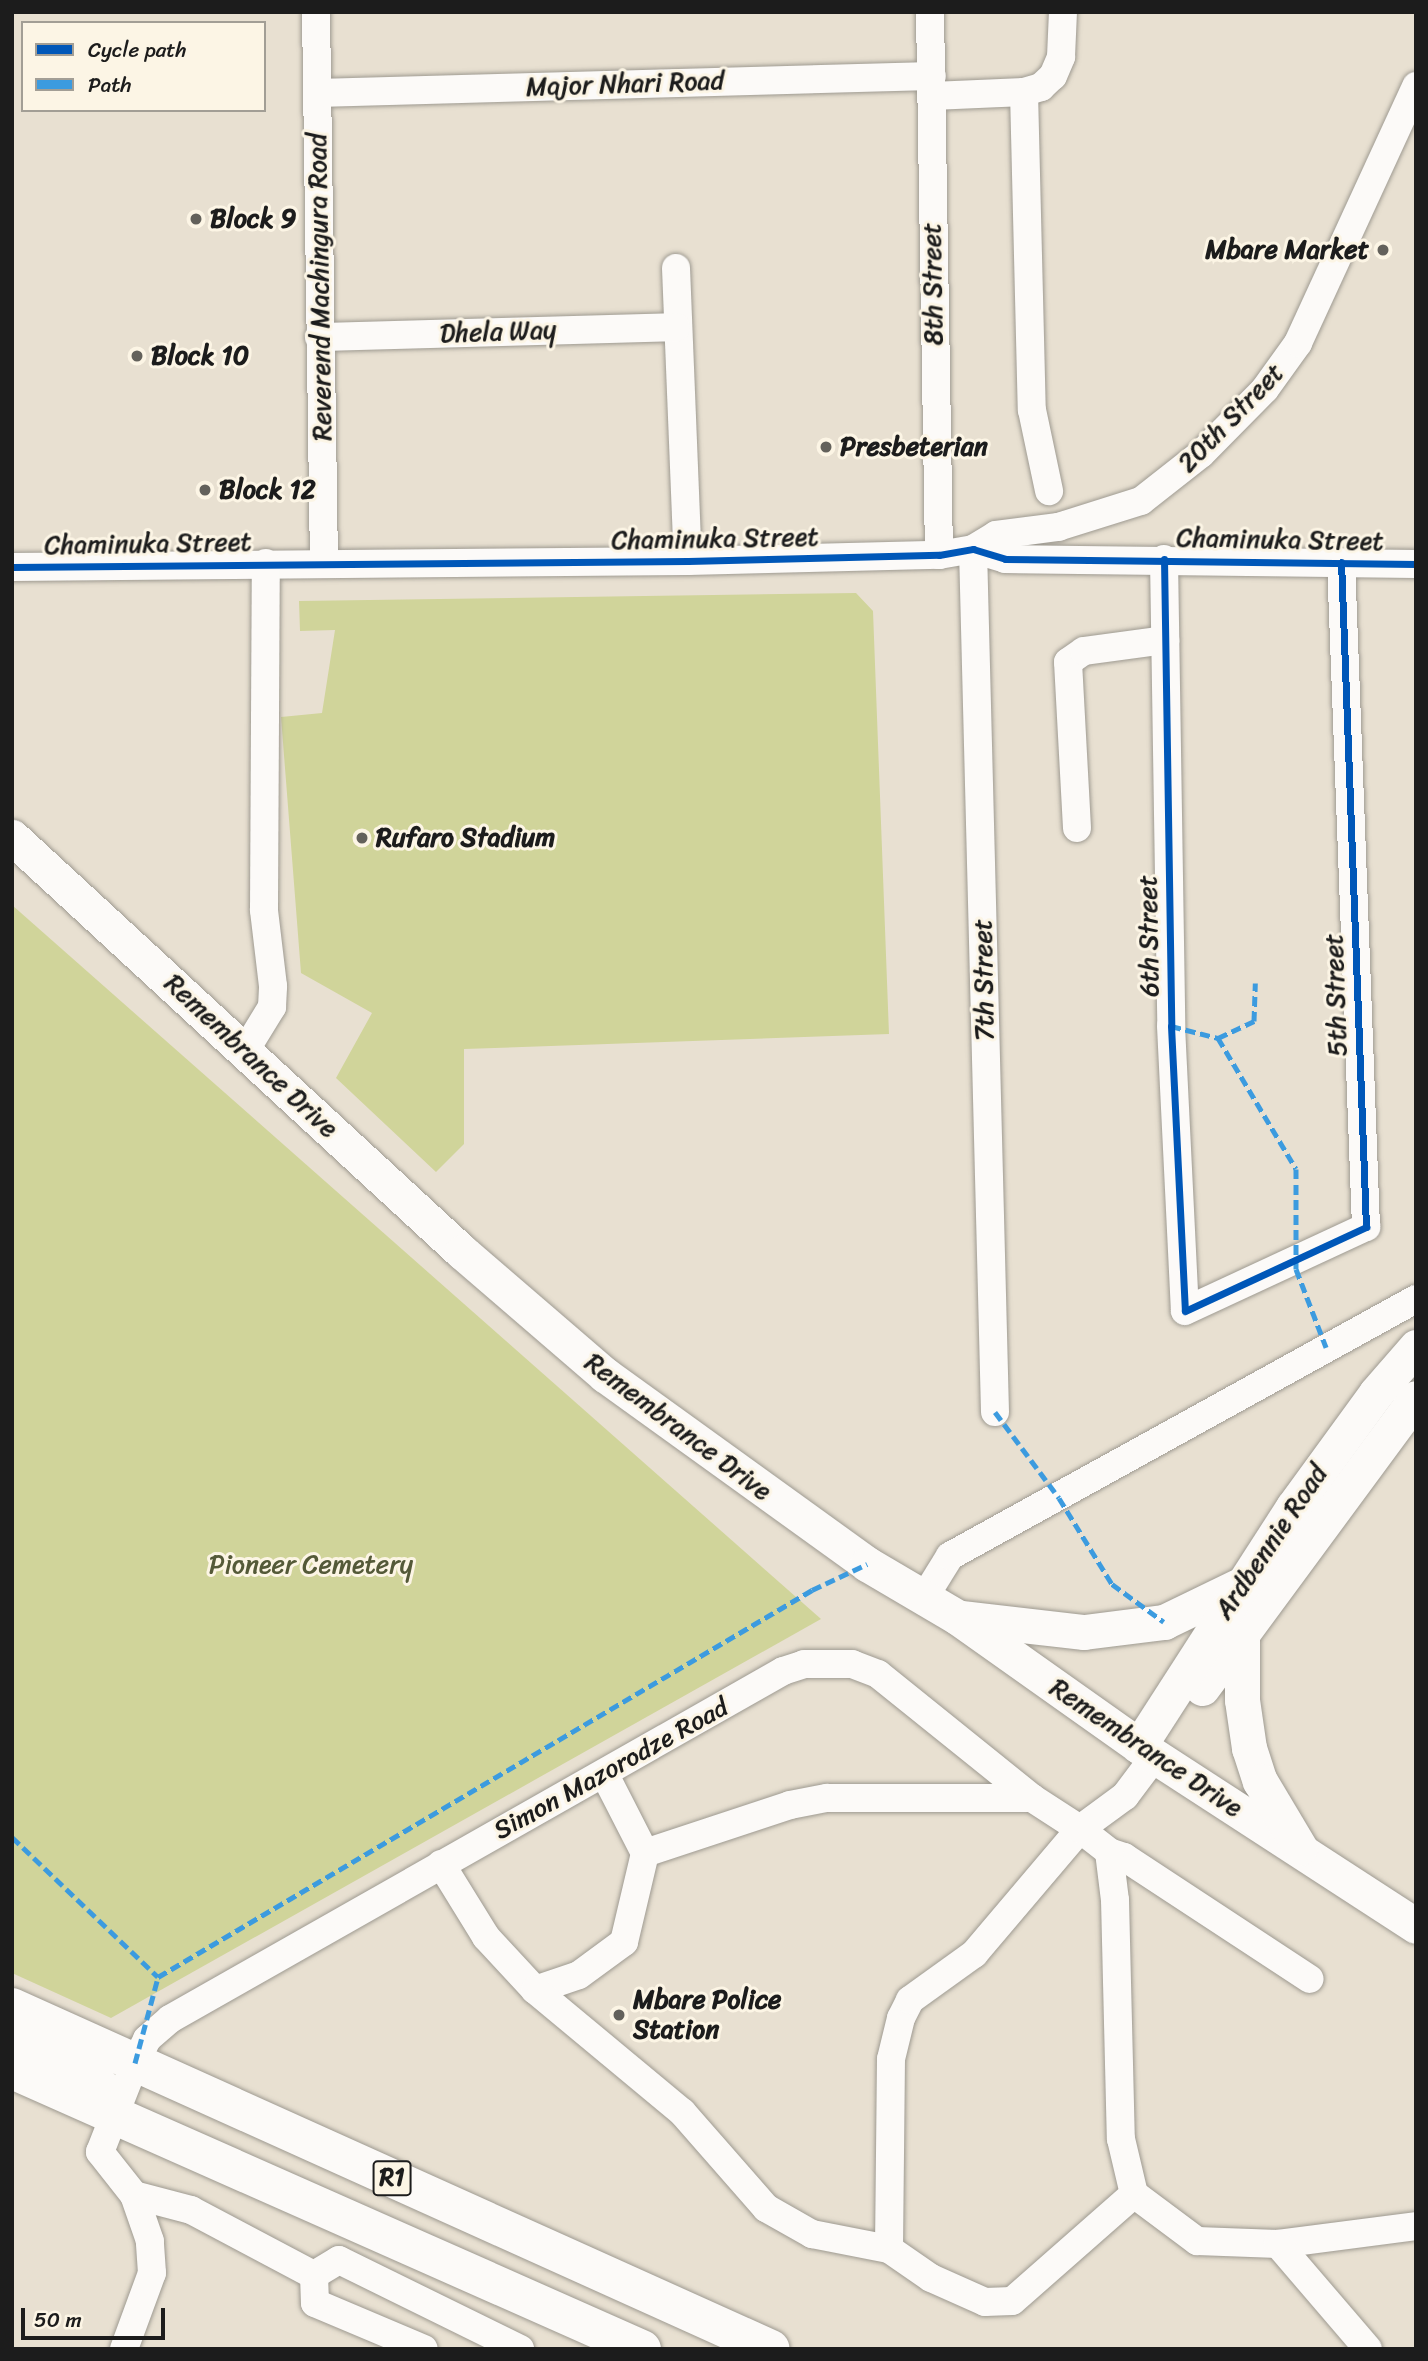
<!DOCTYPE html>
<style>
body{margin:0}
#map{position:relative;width:1428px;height:2361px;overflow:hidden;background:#e8e0d1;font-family:Sriracha,sans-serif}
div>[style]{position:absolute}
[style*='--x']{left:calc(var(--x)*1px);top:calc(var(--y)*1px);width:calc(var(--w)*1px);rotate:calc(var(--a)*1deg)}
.green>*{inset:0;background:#d0d49a}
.roads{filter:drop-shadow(0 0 2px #9e9a91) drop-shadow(0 0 2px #9e9a91)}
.minor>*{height:28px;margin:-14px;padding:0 14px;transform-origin:14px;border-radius:14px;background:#fcfaf8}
.major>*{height:35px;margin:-17.5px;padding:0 17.5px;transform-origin:17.5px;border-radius:17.5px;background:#fcfaf8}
.highway>*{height:38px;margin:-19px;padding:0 19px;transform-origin:19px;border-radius:19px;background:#fcfaf8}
.quiet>*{height:5px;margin-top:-2.5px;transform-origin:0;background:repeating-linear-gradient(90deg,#3c9bdf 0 10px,transparent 0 15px)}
.cycleway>*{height:7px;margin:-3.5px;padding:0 3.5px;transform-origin:3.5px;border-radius:3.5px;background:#0057b8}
.dots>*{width:19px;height:19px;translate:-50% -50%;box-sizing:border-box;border:4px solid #fcf5e5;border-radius:50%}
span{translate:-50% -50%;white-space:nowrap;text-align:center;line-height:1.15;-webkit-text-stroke:6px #fcf5e5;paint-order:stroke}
.shield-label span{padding:2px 5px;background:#fcf5e5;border:2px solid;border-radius:5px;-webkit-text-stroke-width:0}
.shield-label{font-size:24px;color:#1c1c1c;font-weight:700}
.street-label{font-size:26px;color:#1c1c1c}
.poi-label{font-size:26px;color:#1c1c1c;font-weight:700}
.left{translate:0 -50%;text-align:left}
.right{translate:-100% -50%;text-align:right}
.park-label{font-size:26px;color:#545938}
.frame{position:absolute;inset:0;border:14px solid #1c1c1c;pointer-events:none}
.legend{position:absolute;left:21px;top:21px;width:245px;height:91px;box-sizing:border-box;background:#fcf5e5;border:2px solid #a29e95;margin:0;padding:9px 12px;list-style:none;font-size:21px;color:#1c1c1c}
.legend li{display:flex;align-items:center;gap:14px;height:35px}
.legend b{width:35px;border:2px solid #a29e95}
.scale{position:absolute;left:21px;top:2308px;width:144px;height:32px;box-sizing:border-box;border:4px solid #1c1c1c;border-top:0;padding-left:9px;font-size:21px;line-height:24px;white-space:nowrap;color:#1c1c1c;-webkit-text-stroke:5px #fcf5e5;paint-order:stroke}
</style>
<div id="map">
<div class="green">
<div style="clip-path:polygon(856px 593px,873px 611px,889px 1034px,464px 1049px,464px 1144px,436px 1172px,336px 1078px,372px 1013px,301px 973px,281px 717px,322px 713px,335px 630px,300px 631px,299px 601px)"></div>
<div style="clip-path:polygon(12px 905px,821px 1619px,111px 2018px,12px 1973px)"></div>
</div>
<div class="roads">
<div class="minor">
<div style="--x:316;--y:12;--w:550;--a:89.17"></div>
<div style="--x:930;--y:12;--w:543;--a:89.05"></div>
<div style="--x:1024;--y:92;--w:318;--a:88.6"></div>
<div style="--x:1032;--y:410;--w:83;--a:78.1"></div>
<div style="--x:317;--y:93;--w:615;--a:-1.58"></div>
<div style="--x:932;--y:96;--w:92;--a:-2.5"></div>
<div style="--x:1024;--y:92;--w:18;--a:-16"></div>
<div style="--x:1041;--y:87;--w:16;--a:-43"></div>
<div style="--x:1053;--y:76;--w:21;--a:-67"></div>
<div style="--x:1061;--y:57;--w:45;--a:-87.5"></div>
<div style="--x:676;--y:268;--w:293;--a:87.7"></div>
<div style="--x:319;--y:337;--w:357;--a:-1.6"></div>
<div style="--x:1164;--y:559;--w:467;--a:89.1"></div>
<div style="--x:1171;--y:1026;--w:285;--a:87.2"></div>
<div style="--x:1185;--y:1311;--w:200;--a:-24.9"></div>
<div style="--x:1366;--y:1227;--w:665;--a:-92.15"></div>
<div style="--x:12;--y:567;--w:676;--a:-0.51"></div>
<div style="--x:688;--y:561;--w:251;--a:-1.4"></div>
<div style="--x:939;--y:555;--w:35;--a:-10"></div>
<div style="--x:973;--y:549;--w:34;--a:17"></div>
<div style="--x:1005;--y:559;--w:411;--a:0.7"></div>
<div style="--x:1077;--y:828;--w:166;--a:-93.1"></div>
<div style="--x:1068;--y:662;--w:19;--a:-35"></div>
<div style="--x:1084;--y:651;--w:82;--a:-7.7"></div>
<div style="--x:245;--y:1051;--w:52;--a:-58.5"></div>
<div style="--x:272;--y:1007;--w:21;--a:-87"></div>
<div style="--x:273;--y:986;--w:77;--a:-96.8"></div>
<div style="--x:264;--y:910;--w:347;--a:-89.7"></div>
<div style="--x:995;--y:1412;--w:863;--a:-91.46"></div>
<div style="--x:973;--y:549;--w:27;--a:-31"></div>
<div style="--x:996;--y:535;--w:63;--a:-7.4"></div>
<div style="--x:1058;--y:527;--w:87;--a:-17.4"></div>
<div style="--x:1141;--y:501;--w:76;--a:-38.1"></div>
<div style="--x:1201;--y:454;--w:91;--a:-45.4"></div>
<div style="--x:1265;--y:389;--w:57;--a:-54.3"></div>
<div style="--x:1298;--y:343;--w:283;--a:-65.3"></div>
<div style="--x:924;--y:1598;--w:49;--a:-58.2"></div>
<div style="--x:950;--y:1556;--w:532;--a:-28.88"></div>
<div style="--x:605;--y:1775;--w:88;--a:62.9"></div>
<div style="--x:645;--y:1853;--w:153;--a:-18.3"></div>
<div style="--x:790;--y:1805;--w:38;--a:-11"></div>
<div style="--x:827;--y:1798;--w:205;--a:0"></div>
<div style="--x:1109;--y:1852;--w:16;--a:18"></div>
<div style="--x:1124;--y:1857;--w:222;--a:33.3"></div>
<div style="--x:441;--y:1864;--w:86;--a:58.3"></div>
<div style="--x:486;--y:1937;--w:72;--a:47.2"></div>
<div style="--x:535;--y:1990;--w:46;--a:-18.8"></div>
<div style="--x:579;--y:1975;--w:56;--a:-36.3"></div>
<div style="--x:624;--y:1942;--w:91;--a:-76.7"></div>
<div style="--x:535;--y:1990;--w:191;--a:39.7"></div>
<div style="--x:682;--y:2112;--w:128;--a:48.8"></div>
<div style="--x:766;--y:2208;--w:53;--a:29.5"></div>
<div style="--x:812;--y:2234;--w:78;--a:11"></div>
<div style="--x:1134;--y:2194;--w:162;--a:138.7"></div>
<div style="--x:1012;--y:2301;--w:27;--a:178"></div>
<div style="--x:985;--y:2302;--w:59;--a:-156"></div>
<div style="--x:931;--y:2278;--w:51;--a:-145.4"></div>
<div style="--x:889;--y:2249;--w:190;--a:-89.4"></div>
<div style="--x:891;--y:2059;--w:42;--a:-76.3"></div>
<div style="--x:901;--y:2018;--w:20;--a:-63"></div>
<div style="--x:910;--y:2000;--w:79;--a:-35.7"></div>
<div style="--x:974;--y:1954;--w:164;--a:-49.7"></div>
<div style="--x:1080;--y:1829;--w:37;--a:38"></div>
<div style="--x:1109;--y:1852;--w:48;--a:82.9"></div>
<div style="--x:1115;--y:1900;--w:239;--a:88.6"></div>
<div style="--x:1121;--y:2139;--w:57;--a:76.7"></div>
<div style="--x:1134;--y:2194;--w:79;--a:36.7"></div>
<div style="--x:1197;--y:2241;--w:81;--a:2.1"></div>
<div style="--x:1278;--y:2244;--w:139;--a:-7.4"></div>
<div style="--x:134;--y:2195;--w:59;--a:14.7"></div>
<div style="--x:191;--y:2210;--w:139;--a:27.9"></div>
<div style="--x:314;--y:2275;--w:29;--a:-31"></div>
<div style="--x:339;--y:2260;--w:202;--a:26.2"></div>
<div style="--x:1278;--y:2244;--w:138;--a:49.4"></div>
<div style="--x:314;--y:2275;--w:28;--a:88"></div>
<div style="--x:315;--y:2303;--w:118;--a:22.9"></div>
<div style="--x:124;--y:2349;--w:81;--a:-69.8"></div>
<div style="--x:152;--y:2273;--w:32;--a:-94"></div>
<div style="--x:150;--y:2241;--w:49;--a:-109.2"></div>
<div style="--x:134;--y:2195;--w:55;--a:-128.3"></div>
<div style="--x:100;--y:2152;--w:96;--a:-68.5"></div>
<div style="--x:135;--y:2063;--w:27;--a:-63"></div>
<div style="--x:147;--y:2039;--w:30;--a:-41"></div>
<div style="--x:170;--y:2019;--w:705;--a:-29.58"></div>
<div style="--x:783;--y:1671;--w:22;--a:-18"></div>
<div style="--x:804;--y:1664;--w:48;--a:0"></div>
<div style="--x:852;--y:1664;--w:28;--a:21"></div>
<div style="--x:878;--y:1674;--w:198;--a:38.8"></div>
<div style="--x:1032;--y:1798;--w:57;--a:32.9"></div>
<div style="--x:1080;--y:1829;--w:56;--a:-36.3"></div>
<div style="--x:1125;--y:1796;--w:50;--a:-53.1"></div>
</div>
<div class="major">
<div style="--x:12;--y:837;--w:612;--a:42.68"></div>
<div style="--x:462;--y:1252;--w:189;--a:40.7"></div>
<div style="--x:605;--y:1375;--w:323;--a:35.8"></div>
<div style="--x:867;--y:1564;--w:104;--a:30.5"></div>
<div style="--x:957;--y:1617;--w:223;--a:35.3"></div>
<div style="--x:1139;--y:1746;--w:330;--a:33"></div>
<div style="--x:961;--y:1618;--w:124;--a:6.5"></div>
<div style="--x:1084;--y:1632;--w:81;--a:-7.1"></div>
<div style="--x:1164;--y:1622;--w:82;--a:-25.9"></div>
<div style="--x:1242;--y:1630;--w:70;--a:90"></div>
<div style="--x:1242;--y:1700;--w:49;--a:81.7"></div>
<div style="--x:1249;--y:1748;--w:35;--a:72"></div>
<div style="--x:1260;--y:1781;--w:78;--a:59.2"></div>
<div style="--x:1202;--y:1688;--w:360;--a:-53.6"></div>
<div style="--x:1139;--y:1746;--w:284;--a:-57.2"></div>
<div style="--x:1293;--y:1507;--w:141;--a:-53.9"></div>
<div style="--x:1376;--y:1393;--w:61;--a:-49"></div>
</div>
<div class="highway">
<div style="--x:12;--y:2007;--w:832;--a:24.26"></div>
<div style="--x:12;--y:2033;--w:93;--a:29.6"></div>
<div style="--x:93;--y:2079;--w:16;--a:47"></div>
<div style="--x:12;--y:2070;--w:689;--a:23.89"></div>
</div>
</div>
<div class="quiet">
<div style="--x:1171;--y:1026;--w:49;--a:14.3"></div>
<div style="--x:1218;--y:1038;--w:152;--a:59.2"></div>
<div style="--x:1296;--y:1169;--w:100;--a:90"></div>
<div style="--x:1296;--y:1269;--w:84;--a:69"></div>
<div style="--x:1218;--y:1038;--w:40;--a:-25"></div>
<div style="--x:1254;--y:1021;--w:38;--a:-88"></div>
<div style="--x:995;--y:1412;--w:107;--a:53.3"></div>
<div style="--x:1059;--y:1498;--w:101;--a:58.4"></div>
<div style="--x:1112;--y:1584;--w:64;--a:36.2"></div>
<div style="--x:12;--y:1837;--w:202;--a:43.8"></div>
<div style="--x:135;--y:2063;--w:89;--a:-75"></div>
<div style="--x:158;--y:1977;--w:760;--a:-30.61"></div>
<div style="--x:812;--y:1590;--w:61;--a:-25.3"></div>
</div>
<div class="cycleway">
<div style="--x:1164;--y:559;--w:467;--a:89.1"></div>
<div style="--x:1171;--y:1026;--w:285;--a:87.2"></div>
<div style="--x:1185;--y:1311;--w:200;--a:-24.9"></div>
<div style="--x:1366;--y:1227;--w:665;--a:-92.15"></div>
<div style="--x:12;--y:567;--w:676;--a:-0.51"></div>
<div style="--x:688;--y:561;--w:251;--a:-1.4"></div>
<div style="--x:939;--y:555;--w:35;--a:-10"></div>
<div style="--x:973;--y:549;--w:34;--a:17"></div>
<div style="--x:1005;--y:559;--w:411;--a:0.7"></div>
</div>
<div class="dots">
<div style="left:196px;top:219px;background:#63615b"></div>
<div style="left:1383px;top:250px;background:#63615b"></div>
<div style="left:137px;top:356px;background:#63615b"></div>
<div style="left:826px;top:447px;background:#63615b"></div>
<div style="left:205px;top:490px;background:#63615b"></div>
<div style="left:362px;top:838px;background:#63615b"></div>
<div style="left:619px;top:2015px;background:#63615b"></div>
</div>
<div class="shield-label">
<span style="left:392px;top:2178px">R1</span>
</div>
<div class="street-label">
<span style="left:625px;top:84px;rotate:-2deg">Major Nhari Road</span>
<span style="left:933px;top:284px;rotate:-91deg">8th Street</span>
<span style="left:320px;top:287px;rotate:-91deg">Reverend Machingura Road</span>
<span style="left:498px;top:332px;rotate:-2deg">Dhela Way</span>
<span style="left:1231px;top:418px;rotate:-46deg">20th Street</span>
<span style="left:715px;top:539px;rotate:-1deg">Chaminuka Street</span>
<span style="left:1280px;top:540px;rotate:1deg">Chaminuka Street</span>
<span style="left:148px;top:544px;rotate:-1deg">Chaminuka Street</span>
<span style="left:1149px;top:936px;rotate:-91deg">6th Street</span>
<span style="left:984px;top:980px;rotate:-91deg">7th Street</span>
<span style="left:1336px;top:995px;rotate:-92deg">5th Street</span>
<span style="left:251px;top:1056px;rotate:43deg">Remembrance Drive</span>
<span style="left:678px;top:1427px;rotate:37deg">Remembrance Drive</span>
<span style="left:1271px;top:1542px;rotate:-56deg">Ardbennie Road</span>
<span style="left:1146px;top:1748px;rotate:34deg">Remembrance Drive</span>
<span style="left:611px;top:1769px;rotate:-29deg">Simon Mazorodze Road</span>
</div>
<div class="poi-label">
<span class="left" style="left:210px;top:219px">Block 9</span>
<span class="right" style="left:1369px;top:250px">Mbare Market</span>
<span class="left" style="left:151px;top:356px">Block 10</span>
<span class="left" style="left:840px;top:447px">Presbeterian</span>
<span class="left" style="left:219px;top:490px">Block 12</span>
<span class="left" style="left:376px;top:838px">Rufaro Stadium</span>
<span class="left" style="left:633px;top:2015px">Mbare Police<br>Station</span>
</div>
<div class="park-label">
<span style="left:311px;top:1565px">Pioneer Cemetery</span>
</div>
<div class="frame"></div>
<ul class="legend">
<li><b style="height:9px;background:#0057b8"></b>Cycle path</li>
<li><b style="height:9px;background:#3c9bdf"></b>Path</li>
</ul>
<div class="scale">50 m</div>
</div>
